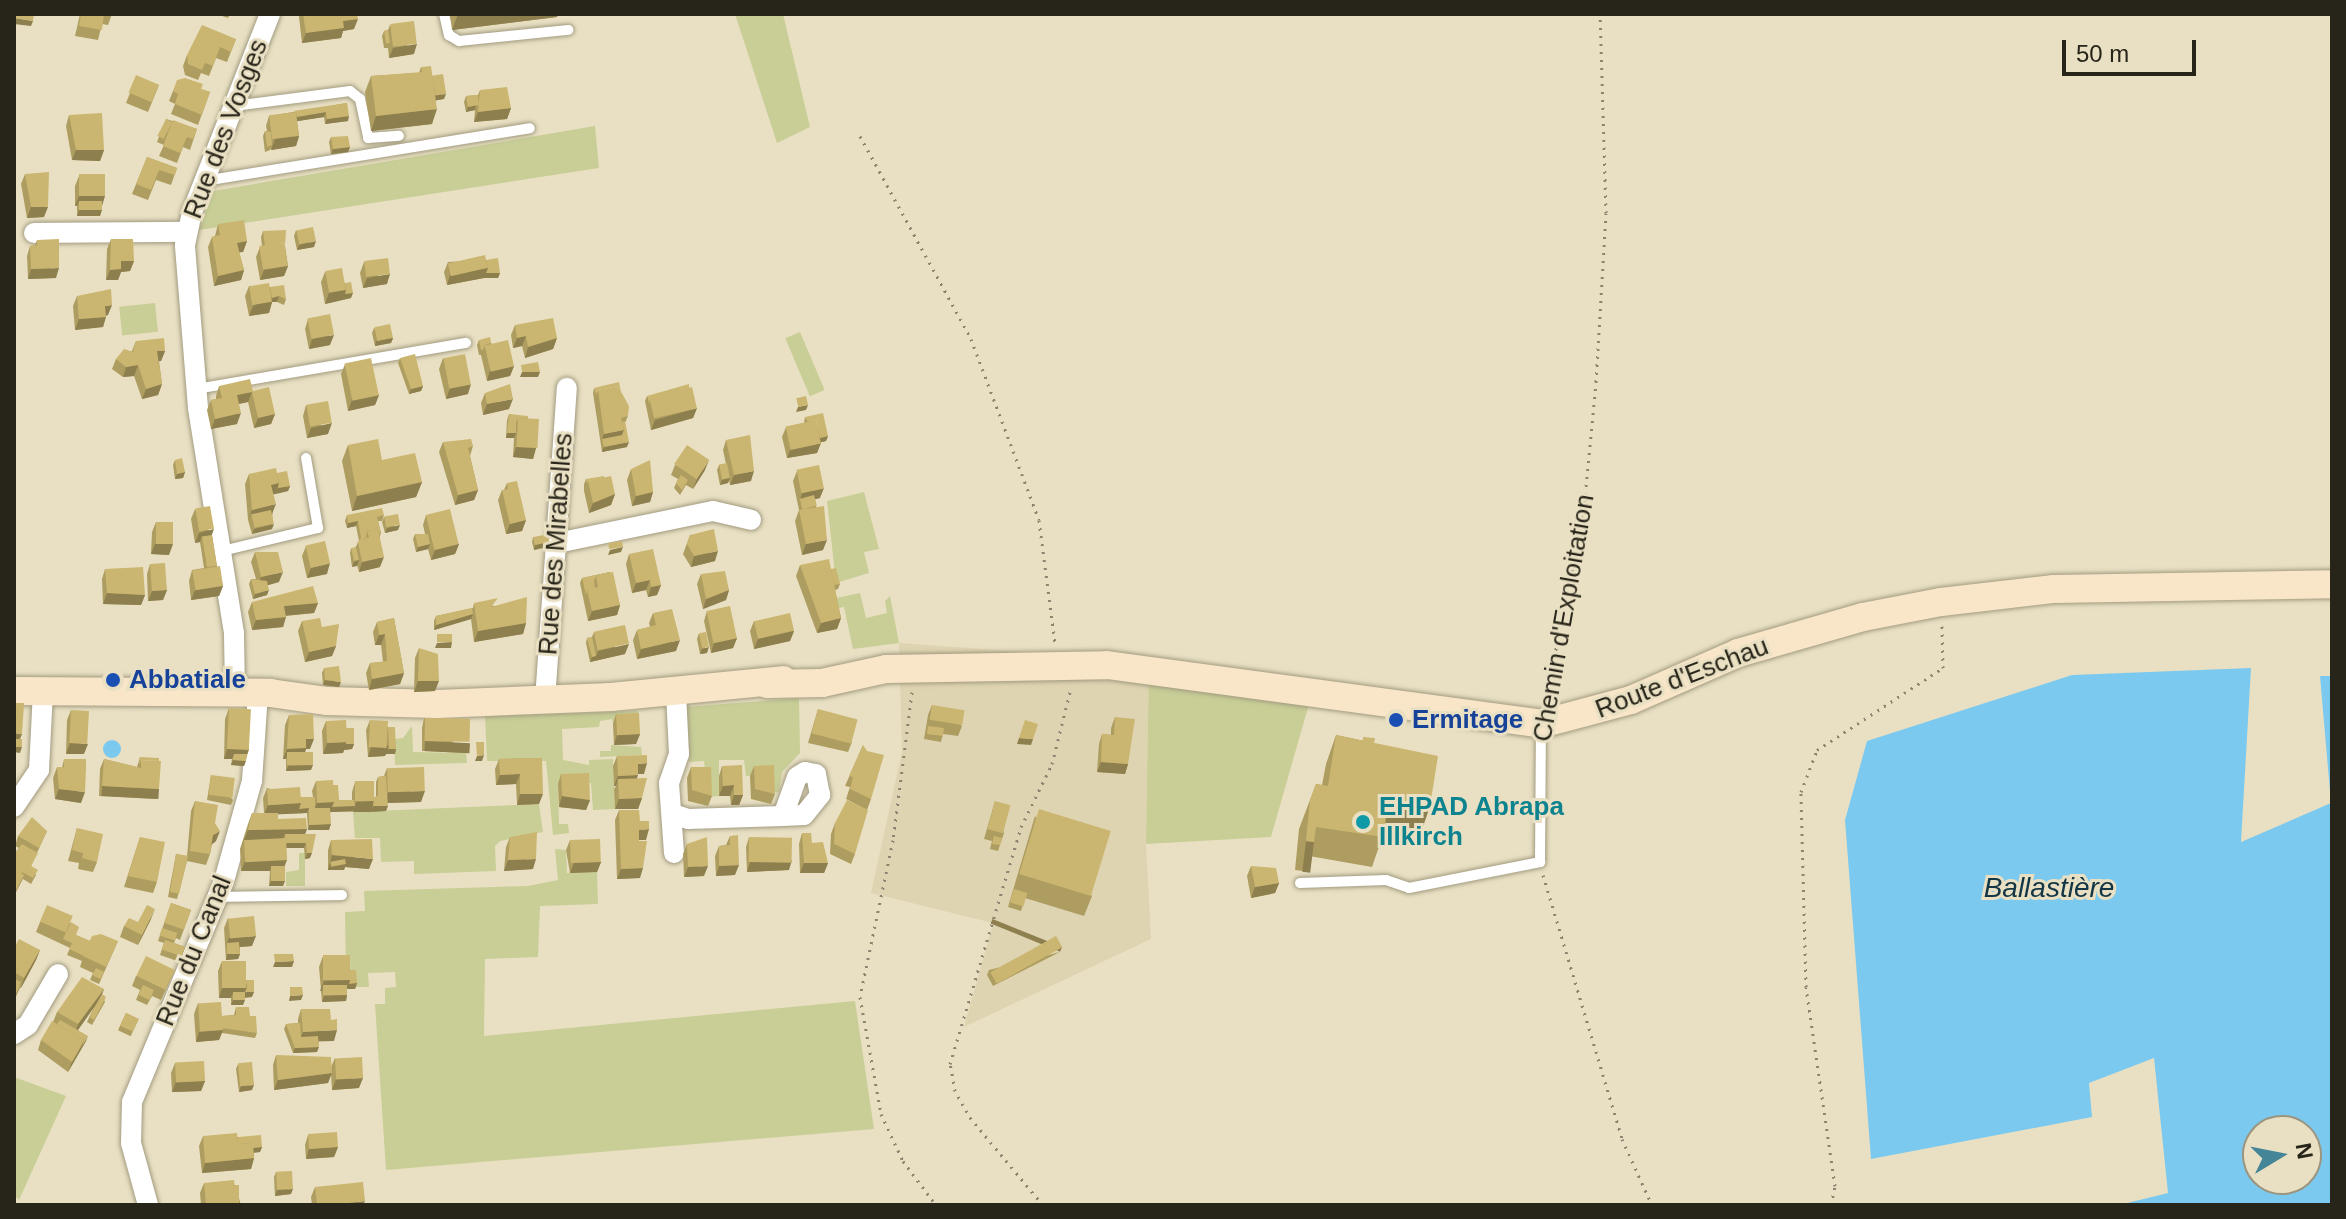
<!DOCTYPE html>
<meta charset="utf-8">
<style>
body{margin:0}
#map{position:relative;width:2346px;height:1219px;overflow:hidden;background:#e9e0c3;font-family:Arial,sans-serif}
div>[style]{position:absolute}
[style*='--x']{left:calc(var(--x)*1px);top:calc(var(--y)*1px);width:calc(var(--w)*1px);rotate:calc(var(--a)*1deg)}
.built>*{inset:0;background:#dfd4b1}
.green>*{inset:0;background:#c8ce96;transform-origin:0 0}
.water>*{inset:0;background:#7cc9ef}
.round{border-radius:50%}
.path>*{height:3px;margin-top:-1.5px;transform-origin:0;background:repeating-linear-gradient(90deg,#8a8470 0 2px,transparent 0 8px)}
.roads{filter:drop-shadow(0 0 2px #a29b80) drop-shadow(0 0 2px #a29b80)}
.service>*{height:10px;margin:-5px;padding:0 5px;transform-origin:5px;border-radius:5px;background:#fff}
.minor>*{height:20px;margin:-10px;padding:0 10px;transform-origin:10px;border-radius:10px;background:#fff}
.secondary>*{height:28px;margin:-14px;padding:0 14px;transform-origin:14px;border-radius:14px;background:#f9e6c8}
.wall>*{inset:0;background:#ae9d60;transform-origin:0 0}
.shaded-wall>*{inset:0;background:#8d7f4e;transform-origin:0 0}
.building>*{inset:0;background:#cab670;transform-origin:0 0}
.dots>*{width:22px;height:22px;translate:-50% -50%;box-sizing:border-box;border:4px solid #e9e0c3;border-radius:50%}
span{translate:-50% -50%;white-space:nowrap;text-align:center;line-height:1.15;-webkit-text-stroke:6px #e9e0c3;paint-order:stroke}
.street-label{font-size:26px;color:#272419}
.transit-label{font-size:26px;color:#164399;font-weight:700}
.left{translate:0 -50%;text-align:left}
.culture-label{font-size:26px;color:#0d838f;font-weight:700}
.water-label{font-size:28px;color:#133646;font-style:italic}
.frame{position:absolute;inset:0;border:16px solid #272419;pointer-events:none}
.north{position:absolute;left:2242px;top:1115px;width:80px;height:80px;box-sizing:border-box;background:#e9e0c3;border:2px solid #9b957f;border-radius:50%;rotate:80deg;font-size:22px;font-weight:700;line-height:32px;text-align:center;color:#272419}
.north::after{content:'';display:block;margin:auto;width:28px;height:36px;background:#448598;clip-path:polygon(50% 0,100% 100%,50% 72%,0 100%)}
.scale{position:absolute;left:2062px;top:40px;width:134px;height:36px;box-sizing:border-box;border:4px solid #272419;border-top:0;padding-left:10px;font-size:24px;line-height:28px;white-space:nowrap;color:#272419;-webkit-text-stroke:6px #e9e0c3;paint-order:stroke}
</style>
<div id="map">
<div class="built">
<div style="clip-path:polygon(899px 643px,1149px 661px,1146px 844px,1151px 939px,964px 1027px,993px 923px,871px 893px,902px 752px)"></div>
</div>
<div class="green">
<div style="clip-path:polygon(735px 14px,783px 14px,810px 127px,777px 143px)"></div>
<div style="clip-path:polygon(595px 126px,599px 168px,199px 230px,213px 191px)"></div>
<div style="left:155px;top:303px;width:29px;height:36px;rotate:84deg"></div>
<div style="left:800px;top:332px;width:63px;height:16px;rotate:67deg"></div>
<div style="clip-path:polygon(864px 492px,879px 549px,864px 552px,869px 573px,836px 583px,827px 501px)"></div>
<div style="clip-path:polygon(860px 593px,866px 618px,887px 613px,885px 601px,890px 596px,899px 643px,853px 649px,844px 607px,833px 609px,832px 599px)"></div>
<div style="clip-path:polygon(1149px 661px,1315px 683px,1271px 837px,1146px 844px)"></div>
<div style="clip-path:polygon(799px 698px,800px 753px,782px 772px,779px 792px,771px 793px,770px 775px,746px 776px,744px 760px,719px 760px,719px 796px,708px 797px,704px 761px,689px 762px,686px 707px)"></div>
<div style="clip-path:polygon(638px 711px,639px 717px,613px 724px,612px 719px,600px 721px,599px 727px,562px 729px,563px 760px,589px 765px,589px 760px,613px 759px,615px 809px,593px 810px,591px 783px,558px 784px,559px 824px,568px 824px,569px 833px,553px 835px,546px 761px,487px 761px,485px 716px)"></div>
<div style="clip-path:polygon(412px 726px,413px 752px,466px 753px,467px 763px,395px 765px,394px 739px,403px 738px)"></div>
<div style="clip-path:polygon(611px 745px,641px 747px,642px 755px,600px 757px,600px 751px,611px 751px)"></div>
<div style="clip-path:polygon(539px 804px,543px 832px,500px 841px,495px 846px,496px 871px,414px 874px,414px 861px,381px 862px,380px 838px,355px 838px,353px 812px)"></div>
<div style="clip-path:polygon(555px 849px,566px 850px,567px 873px,597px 872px,598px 904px,540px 906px,538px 957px,485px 959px,484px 1036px,855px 1001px,874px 1129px,386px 1170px,375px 1004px,385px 1004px,385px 988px,396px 987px,395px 972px,368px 973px,369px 987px,355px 987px,346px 976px,345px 912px,365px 911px,364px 891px,528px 886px,558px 880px)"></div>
<div style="clip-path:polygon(299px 853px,305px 853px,305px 886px,286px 886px,286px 872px,299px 870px)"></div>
<div style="clip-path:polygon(14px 1077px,66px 1096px,19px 1200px,14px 1195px)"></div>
</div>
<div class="water">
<div style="clip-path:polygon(evenodd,2251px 668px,2241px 842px,2331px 803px,2320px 676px,2332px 676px,2332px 1205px,2119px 1205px,2168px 1193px,2154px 1058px,2089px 1083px,2092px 1117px,1871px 1159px,1845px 820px,1867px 741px,2072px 675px,2251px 668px,2258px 1131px,2306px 1131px,2306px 1179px,2258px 1179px,2258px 1131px)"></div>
<div class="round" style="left:103px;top:740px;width:18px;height:18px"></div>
</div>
<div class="path">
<div style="--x:860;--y:136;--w:231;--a:61.3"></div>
<div style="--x:971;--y:339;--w:193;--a:69.4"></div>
<div style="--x:1039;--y:520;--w:124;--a:82.6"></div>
<div style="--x:912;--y:692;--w:149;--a:97.3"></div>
<div style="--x:893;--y:840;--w:160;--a:101.9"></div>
<div style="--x:860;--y:997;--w:119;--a:79.8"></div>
<div style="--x:881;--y:1114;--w:52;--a:64.9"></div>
<div style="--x:903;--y:1161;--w:55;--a:53.1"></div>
<div style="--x:1546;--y:697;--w:183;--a:-78.3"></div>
<div style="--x:1583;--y:518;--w:137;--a:-84.5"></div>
<div style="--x:1596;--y:382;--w:169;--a:-86.6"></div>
<div style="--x:1606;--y:213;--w:199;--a:-91.7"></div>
<div style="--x:1543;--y:875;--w:276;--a:73.3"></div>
<div style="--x:1622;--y:1139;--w:72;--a:65.6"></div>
<div style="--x:1043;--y:1205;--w:112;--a:-129.9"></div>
<div style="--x:971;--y:1119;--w:32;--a:-120"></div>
<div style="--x:955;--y:1091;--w:27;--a:-100"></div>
<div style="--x:950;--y:1064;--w:247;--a:-73.3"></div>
<div style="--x:1021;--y:827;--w:70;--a:-63.8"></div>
<div style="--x:1052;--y:764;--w:78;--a:-76"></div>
<div style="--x:1831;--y:1205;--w:19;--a:-78"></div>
<div style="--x:1835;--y:1186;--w:201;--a:-98.3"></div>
<div style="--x:1806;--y:987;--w:195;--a:-91.5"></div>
<div style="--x:1801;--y:792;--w:45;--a:-69.1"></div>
<div style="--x:1817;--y:750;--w:150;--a:-33.1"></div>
<div style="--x:1943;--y:668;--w:42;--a:-91.4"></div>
</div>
<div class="roads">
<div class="service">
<div style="--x:444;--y:14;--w:22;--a:77"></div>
<div style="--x:449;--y:35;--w:12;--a:31"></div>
<div style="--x:459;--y:41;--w:110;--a:-5.8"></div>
<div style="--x:234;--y:106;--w:117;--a:-7.4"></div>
<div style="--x:350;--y:91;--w:13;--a:39"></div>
<div style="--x:360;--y:99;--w:40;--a:78"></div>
<div style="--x:368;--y:138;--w:31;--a:-4"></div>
<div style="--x:204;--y:181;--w:330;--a:-9.2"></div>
<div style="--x:196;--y:389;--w:274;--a:-9.7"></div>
<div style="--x:222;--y:551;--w:99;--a:-13.5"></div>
<div style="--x:318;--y:528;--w:71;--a:-99.7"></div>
<div style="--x:1300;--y:883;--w:86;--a:-2"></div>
<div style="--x:1386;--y:880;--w:24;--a:19"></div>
<div style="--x:1409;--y:888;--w:134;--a:-11.2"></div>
<div style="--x:1540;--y:862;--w:135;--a:-89.6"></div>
<div style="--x:218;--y:897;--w:124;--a:-0.9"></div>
</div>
<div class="minor">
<div style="--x:34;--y:233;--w:152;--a:-0.4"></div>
<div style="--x:557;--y:543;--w:159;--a:-11.6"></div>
<div style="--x:713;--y:511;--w:39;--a:13"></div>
<div style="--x:235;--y:692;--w:59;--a:-91"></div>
<div style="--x:234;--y:633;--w:228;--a:-99.1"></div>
<div style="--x:198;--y:408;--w:164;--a:-94.6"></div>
<div style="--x:185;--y:245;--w:34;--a:-78"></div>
<div style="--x:192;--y:212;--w:213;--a:-68.5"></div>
<div style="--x:545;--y:700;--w:313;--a:-86"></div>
<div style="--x:14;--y:807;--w:45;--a:-56"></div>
<div style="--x:39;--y:770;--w:79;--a:-87.1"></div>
<div style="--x:673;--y:814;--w:16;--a:18"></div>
<div style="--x:688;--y:819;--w:95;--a:-1.8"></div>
<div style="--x:783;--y:816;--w:21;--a:-3"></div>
<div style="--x:804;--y:815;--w:26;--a:-51"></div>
<div style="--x:820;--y:795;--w:21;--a:-101"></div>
<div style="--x:816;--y:774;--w:11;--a:-170"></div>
<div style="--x:805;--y:772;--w:9;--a:148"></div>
<div style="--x:797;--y:777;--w:41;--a:109.7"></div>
<div style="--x:674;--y:853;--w:70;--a:-94.1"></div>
<div style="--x:669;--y:783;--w:31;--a:-71"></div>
<div style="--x:679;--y:754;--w:62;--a:-92.8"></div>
<div style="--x:14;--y:1034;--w:17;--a:-33"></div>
<div style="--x:28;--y:1025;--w:59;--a:-59.5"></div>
<div style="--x:148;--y:1205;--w:64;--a:-105.3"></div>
<div style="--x:131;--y:1143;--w:41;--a:-88.6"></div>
<div style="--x:132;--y:1102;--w:239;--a:-67.4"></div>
<div style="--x:224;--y:881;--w:104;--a:-74.4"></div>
<div style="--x:252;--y:781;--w:88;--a:-86.1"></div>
</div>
<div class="secondary">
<div style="--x:767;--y:684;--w:55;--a:-1"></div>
<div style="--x:822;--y:683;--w:66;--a:-12.3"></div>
<div style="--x:886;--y:669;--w:221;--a:-1"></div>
<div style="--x:1107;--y:665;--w:438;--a:7.7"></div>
<div style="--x:1541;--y:724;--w:93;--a:-14.9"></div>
<div style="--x:1631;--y:700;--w:117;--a:-23.7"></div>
<div style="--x:1738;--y:653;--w:130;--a:-16.1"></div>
<div style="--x:1863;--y:617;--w:79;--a:-10.9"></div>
<div style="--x:1941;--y:602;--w:114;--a:-6.6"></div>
<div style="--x:2054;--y:589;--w:278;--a:-1"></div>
<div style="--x:14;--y:691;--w:256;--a:0.4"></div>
<div style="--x:270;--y:693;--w:58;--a:8"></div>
<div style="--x:327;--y:701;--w:110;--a:1.6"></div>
<div style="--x:437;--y:704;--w:174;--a:-2.3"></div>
<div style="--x:611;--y:697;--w:173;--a:-5.6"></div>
</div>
</div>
<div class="wall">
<div style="clip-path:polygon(80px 14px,112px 14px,108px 25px,102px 24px,98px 40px,75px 36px)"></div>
<div style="clip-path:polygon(216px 14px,230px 14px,228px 18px)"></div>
<div style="clip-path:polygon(300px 14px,357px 14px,354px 29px,343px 31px,341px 38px,302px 43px,299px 17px)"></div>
<div style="clip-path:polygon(450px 14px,558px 14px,557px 17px,452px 30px)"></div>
<div style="clip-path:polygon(390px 25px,414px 54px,389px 58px,388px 48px,384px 48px,382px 36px,384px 31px,388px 30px)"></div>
<div style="clip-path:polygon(236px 39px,227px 62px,216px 58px,209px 76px,201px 73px,198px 80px,185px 75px,183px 66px,187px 55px)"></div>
<div style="clip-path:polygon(421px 67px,432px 75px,444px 99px,436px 100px,432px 124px,371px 131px,365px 92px,371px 76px,419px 73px)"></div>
<div style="clip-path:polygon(159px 85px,148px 112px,126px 103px,130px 93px)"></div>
<div style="clip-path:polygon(201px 89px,210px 92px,198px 125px,171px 114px,175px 104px,169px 101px,173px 91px)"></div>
<div style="clip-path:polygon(480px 90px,511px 108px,507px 119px,474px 122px,475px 110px,466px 112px,464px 102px,466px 96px,478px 95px)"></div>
<div style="clip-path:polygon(347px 103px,348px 121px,325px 124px,324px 117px,297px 121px,299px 136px,296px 146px,271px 150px,271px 148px,270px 150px,265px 152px,263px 136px,265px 131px,267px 131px,266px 126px,269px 116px)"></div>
<div style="clip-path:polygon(69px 115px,104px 150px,100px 161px,72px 160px,66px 126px)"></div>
<div style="clip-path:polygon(166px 119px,197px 129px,190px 150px,183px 147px,177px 163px,159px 156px,164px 145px,157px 142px)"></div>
<div style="clip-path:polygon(331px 137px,350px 147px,348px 152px,331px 154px,329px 142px)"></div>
<div style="clip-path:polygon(147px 157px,177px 168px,171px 185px,156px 180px,148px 200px,132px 194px)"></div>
<div style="clip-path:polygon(25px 174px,44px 217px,27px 218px,21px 184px)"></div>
<div style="clip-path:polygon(79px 176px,102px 205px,100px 216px,77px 216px,77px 206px,75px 206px,75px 186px)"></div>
<div style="clip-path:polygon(218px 224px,247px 241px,243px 252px,239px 252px,244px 270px,241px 280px,214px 286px,208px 247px,212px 237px,215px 236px)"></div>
<div style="clip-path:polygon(296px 230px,314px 247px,297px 250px,294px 236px)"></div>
<div style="clip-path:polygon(263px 231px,285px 246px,288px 266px,284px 276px,260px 280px,256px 257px,260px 247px,262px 246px,261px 237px)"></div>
<div style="clip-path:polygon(111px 239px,134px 261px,130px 271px,121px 272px,118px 280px,106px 280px,107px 249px)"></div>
<div style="clip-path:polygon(37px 240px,56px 278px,28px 279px,27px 256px,30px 246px,35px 245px)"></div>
<div style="clip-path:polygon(486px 260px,500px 273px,498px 278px,484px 278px,447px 285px,444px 272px,448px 262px)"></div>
<div style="clip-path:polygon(364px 262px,387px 284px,363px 288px,360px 273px)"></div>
<div style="clip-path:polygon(325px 272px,345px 283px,351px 298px,325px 304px,321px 282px)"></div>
<div style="clip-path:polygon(249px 286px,270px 287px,286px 299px,284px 305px,277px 302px,272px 302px,269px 313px,249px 316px,245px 296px)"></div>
<div style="clip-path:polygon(77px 296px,108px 315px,106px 316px,103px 327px,75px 330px,73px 306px)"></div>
<div style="clip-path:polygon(327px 315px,330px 345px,309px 349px,305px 329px,308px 319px)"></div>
<div style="clip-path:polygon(515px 325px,557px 338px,553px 349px,525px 358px,522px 346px,513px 348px,511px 335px)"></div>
<div style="clip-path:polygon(374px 328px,393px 338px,391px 343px,375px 346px,372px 333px)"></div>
<div style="clip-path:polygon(479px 340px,491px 343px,514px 366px,510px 376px,487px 381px,481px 355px,479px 355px,477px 345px)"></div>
<div style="clip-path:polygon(136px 341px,165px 351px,161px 361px,159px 361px,162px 384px,158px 395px,142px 399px,134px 376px,123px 377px,112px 369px,116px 359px,132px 351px)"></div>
<div style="clip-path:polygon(400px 358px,423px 386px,421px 391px,409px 394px,398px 363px)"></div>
<div style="clip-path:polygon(443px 358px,468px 394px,446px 399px,439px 369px)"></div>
<div style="clip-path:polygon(345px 364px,379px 395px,375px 405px,348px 411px,341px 374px)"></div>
<div style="clip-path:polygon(219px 386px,253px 391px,275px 414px,271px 424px,254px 428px,248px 402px,239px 404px,237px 424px,211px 429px,207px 410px,211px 400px,216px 399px,216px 396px)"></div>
<div style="clip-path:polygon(594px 388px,628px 416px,625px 423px,627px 447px,602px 452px,593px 393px)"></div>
<div style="clip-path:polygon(485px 393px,509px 409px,483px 415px,481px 403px)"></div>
<div style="clip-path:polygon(647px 396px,697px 408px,693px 418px,651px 430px,645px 401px)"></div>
<div style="clip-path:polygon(306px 405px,328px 434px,307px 438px,303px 416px)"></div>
<div style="clip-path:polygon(509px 414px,528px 418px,536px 448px,533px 459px,513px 457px,514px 438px,506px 438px,507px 420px)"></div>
<div style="clip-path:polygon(805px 417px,828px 436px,826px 441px,821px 442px,817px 453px,787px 458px,782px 437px,786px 427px,804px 423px)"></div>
<div style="clip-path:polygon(726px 440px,751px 481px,730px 485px,729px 480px,728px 483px,720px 485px,717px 470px,719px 465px,726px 464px,723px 450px)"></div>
<div style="clip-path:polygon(443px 442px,473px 446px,470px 456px,478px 490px,474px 500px,455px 505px,439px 452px)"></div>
<div style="clip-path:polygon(348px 445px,382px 460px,422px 482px,416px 497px,352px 511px,342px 461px)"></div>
<div style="clip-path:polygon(175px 460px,185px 472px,183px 478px,175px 479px,173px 465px)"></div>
<div style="clip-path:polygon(675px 465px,705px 470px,693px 489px,686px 485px,680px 495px,674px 488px,678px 479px,671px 475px)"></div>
<div style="clip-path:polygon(631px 469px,653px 492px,650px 502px,632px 506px,627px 480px)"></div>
<div style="clip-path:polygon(797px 471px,820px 498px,815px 499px,823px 550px,802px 555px,795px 521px,799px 510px,793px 481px)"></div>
<div style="clip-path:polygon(277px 473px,290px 486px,288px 491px,273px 494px,272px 529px,252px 534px,248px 520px,245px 484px,249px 474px)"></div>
<div style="clip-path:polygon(586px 479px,615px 494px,611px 505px,589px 513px,584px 491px,584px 484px)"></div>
<div style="clip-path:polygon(507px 483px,526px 520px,522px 531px,506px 534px,498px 500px,502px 490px,504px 490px)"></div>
<div style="clip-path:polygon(195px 509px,212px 535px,217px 566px,223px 586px,219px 596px,191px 600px,189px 581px,192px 570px,204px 568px,200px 542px,195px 543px,191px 519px)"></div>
<div style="clip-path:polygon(347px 515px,384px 515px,382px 521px,378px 521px,381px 533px,380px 536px,380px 567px,359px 572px,357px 565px,352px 567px,350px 553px,351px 548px,355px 548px,359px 541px,356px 526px,347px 528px,345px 521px)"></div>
<div style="clip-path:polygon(426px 515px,459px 544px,455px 554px,431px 560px,428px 549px,416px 552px,413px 539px,415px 534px,425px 534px,423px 525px)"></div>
<div style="clip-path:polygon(384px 517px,398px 530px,385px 533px,382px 522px)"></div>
<div style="clip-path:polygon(156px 522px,169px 555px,151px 554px,152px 532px)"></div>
<div style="clip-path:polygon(690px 535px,715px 561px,691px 567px,683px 554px)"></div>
<div style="clip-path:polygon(533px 537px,549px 542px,547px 547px,534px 550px,532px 542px)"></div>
<div style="clip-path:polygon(306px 546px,327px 574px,307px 578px,302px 556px)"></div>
<div style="clip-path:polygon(255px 552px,279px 582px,268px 585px,267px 595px,253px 599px,249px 584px,251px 579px,256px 579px,251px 562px)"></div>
<div style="clip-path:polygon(629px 554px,661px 585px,657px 595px,648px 597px,646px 590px,632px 593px,626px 564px)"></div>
<div style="clip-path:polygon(150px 564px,167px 590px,163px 600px,148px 601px,147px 574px)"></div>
<div style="clip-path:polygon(800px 565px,831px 569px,840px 584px,838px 589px,835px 590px,841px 618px,837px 629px,817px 633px,796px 576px)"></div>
<div style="clip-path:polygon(105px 569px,145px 595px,141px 605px,103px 604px,102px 579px)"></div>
<div style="clip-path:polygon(610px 572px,620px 605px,617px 615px,588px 621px,580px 583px,582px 578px)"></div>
<div style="clip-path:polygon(701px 574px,729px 590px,726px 600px,703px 609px,697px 584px)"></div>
<div style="clip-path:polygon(252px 602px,318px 603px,314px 613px,286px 616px,283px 627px,252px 630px,248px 612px)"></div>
<div style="clip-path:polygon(474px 603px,495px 606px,526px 623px,523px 634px,474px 642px,471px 619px,434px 630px,434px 621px,436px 616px,473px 608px)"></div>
<div style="clip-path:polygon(707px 611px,737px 638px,733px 648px,711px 653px,704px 621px)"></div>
<div style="clip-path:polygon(653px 613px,676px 651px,637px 659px,633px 640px,637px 630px,650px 627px,649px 623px)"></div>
<div style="clip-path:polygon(394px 618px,404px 673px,400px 684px,369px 690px,366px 673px,370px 663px,383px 662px,381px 645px,375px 645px,373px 632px,377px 622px)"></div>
<div style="clip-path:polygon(302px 621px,322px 627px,336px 646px,332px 656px,305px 662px,298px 631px)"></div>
<div style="clip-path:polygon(754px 621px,794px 631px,790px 641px,754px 649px,750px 631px)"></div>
<div style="clip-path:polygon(594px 632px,625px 654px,590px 662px,586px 643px,587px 638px,592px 637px)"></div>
<div style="clip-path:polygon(699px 633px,707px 653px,700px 654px,697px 639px)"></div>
<div style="clip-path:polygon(419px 648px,435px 691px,414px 692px,415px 658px)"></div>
<div style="clip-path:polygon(324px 668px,339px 687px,323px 685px,322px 673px)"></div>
<div style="clip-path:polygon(932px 705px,962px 726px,958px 736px,943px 734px,941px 742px,924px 739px,928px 715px)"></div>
<div style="clip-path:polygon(229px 708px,249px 749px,244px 766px,231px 765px,232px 759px,224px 759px,225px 719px)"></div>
<div style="clip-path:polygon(818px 709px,852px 742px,848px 752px,808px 743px)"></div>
<div style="clip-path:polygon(71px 710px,84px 754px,66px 754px,67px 720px)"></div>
<div style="clip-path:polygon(616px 714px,640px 734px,636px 744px,614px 745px,613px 724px)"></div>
<div style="clip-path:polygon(289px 715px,310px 749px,306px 749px,305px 752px,311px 770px,286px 771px,286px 759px,283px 759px,285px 725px)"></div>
<div style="clip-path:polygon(1115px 717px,1128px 764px,1125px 774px,1097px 772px,1099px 744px,1102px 734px,1111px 735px,1111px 728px)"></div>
<div style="clip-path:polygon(424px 718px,466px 753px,422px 751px,422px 728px)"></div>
<div style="clip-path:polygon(370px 720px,388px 727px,396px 749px,395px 754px,386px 754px,385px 756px,368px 757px,366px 730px)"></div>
<div style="clip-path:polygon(326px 721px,346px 728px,354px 744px,352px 749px,344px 750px,343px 753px,323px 754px,322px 731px)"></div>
<div style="clip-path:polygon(1336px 735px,1374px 743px,1430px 806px,1420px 835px,1383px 835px,1372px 867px,1309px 856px,1303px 871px,1295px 870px,1299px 829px,1316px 784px,1322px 785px,1326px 764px)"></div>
<div style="clip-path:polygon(863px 745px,871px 799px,867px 810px,846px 799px,850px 787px,845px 786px)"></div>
<div style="clip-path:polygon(617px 756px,644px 774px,638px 774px,637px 778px,642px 798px,638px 809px,615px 809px,614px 789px,616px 786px,614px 786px,613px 766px)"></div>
<div style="clip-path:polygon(140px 757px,159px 789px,156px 799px,99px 796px,100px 769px,104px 759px,137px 767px)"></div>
<div style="clip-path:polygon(542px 758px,539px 804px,517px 805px,516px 784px,496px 785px,495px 769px,499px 759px)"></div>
<div style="clip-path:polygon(64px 759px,81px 803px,55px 799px,53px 778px,57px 767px,62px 768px)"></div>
<div style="clip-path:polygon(722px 766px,743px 795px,739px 805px,731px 805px,730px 796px,719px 796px,719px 776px)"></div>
<div style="clip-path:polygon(754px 766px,775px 794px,771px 804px,751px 799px,750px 776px)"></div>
<div style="clip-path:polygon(691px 767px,712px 796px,708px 806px,688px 801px,687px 778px)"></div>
<div style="clip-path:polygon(387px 768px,421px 802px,387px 803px,386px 811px,330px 812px,329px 830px,308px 830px,307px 813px,278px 814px,278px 819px,307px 829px,305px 834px,310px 858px,305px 859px,304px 848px,286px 848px,283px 886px,269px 886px,270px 871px,241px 871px,240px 849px,248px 824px,252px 813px,264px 813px,263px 798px,267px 788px,300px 797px,313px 797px,312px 791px,316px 781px,333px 785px,339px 800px,352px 800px,352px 792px,355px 782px,374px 797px,376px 797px,376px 782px,378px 777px,384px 776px)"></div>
<div style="clip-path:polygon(561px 774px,590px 800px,586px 810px,559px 807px,558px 784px)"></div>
<div style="clip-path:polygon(211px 775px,233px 800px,231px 805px,207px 800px)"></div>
<div style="clip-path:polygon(195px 801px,215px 823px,216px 841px,212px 844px,210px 854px,206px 865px,187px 861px,177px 899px,168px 897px,176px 854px,187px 856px,191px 811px)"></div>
<div style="clip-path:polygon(995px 801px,1004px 833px,998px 851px,990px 849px,992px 841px,984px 839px)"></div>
<div style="clip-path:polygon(619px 810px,640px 821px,646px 840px,639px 840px,640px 878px,617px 879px,615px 820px)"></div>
<div style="clip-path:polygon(1035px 816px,1092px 896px,1084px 916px,1025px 898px,1021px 911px,1008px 907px)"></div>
<div style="clip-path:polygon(835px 823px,855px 854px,851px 864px,830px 854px,831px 834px)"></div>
<div style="clip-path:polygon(77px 828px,97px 862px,93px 872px,78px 869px,79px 863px,68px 861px)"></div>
<div style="clip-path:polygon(47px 831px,31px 866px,36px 875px,31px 884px,23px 879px,14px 896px,14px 854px,19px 848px,15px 846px,18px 836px)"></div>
<div style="clip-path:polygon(802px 833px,828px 863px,824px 873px,800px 873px,799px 844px)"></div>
<div style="clip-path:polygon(730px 836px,735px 875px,716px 876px,715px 856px,719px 846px,726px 845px)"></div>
<div style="clip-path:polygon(140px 837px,157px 882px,153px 893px,124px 887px)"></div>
<div style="clip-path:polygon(510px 837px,533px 869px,504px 871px,506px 847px)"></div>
<div style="clip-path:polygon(749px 837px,789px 870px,747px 872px,746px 847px)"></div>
<div style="clip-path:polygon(331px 840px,369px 869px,345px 867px,344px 870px,328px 870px,328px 850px)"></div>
<div style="clip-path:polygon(570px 840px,601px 862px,597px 872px,570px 873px,566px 850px)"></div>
<div style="clip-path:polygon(687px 844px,704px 876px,684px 877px,683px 854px)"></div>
<div style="clip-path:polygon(1251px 866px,1279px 883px,1275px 893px,1251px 898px,1247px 876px)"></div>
<div style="clip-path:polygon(171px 903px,191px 910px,180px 940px,176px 938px,174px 943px,185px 947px,180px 962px,160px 955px,164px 943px,158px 941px)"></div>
<div style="clip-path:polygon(228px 918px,252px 946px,240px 947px,240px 954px,238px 959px,226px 960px,224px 928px)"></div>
<div style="clip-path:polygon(151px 919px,138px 945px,120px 937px,124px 926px)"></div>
<div style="clip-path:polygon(40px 922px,71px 923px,76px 935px,90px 941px,118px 941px,99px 984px,90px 980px,93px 973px,80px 967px,82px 961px,67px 955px,70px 948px,36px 932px)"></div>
<div style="clip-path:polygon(14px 948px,40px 950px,36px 960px,21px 988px,20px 988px,14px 1001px)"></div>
<div style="clip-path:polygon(1060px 952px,993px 986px,987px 975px,989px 970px)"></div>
<div style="clip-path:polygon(323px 956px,350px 970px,357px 983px,355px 989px,347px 989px,347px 995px,346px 1001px,322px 1002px,319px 967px)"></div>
<div style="clip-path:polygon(222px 961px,246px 980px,252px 997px,245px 998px,243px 1005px,231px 1005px,231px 998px,219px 998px,218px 971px)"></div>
<div style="clip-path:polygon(175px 970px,161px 1000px,152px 996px,147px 1005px,136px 1000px,140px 990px,132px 986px,136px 976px)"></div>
<div style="clip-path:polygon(104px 989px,102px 994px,105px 1002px,92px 1025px,87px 1022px,94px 1007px,78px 1030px,86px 1041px,68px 1072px,38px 1050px,41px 1040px,53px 1022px,57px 1012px)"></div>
<div style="clip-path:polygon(198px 1003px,222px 1016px,234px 1015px,236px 1007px,250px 1016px,257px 1033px,255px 1038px,222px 1033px,219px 1040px,196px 1042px,194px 1014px)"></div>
<div style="clip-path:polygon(301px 1009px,334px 1041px,319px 1041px,317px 1052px,293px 1053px,284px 1029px,286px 1024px,298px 1023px,298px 1019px)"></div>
<div style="left:126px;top:1013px;width:14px;height:19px;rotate:25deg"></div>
<div style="clip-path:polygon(276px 1055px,331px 1067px,335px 1058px,359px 1088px,332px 1090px,331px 1074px,328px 1083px,274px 1090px,273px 1065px)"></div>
<div style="clip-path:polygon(175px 1063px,205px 1081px,201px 1091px,172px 1092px,171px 1073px)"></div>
<div style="clip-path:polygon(238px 1064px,252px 1090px,239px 1092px,236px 1069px)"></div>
<div style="clip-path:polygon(308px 1135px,338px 1147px,334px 1157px,306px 1159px,305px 1145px)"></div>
<div style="clip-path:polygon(203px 1136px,238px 1137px,262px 1147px,260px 1152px,254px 1153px,254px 1158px,251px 1169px,202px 1173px,199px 1146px)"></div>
<div style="clip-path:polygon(276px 1172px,291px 1194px,275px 1196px,274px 1177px)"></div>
<div style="clip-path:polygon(204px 1183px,235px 1185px,241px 1205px,201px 1205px,200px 1193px)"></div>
<div style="clip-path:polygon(315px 1187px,363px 1205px,312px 1205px,311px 1197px)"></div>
</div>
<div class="shaded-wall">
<div style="clip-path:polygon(458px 14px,558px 14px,557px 17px,452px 30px)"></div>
<div style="clip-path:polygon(14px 18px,33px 21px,31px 26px,14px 24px)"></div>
<div style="clip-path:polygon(358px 19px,354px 29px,343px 31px,341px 38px,302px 43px,306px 33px,343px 21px)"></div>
<div style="clip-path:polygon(417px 44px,414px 54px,389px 58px,393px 48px)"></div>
<div style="clip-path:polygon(446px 94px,444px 99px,433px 101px,435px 95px)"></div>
<div style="clip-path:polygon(476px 105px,475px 110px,466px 112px,468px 107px)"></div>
<div style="clip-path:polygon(511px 108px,507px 119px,474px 122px,478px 112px)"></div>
<div style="clip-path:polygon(437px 109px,432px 124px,371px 131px,376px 116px)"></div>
<div style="clip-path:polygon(326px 112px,324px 117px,292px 122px,294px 117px)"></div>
<div style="clip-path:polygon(349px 116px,348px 121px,325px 124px,327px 119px)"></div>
<div style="clip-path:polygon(299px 136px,296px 146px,271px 150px,275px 139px)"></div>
<div style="clip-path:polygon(350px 147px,348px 152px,331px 154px,333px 149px)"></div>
<div style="clip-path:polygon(76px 150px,104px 150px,100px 161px,72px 160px)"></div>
<div style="clip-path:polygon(79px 196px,105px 196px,102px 206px,79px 201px,77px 206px,75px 206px)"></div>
<div style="clip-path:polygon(31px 207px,48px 207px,44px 217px,27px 218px)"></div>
<div style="clip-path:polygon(79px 210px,102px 210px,100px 216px,77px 216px)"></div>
<div style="clip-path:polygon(247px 241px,243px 252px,233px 253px,237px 243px)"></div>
<div style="clip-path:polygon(316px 241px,314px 247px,297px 250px,299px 245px)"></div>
<div style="clip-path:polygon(121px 261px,134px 261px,130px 271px,121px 272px,118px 280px,106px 280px,110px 270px)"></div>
<div style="clip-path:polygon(288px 266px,284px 276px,260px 280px,264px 270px)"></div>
<div style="clip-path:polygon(59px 268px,56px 278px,28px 279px,31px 269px)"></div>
<div style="clip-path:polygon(488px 268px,500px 273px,498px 278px,484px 278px,447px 285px,450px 275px)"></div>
<div style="clip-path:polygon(244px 270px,241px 280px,214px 286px,218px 276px)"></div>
<div style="clip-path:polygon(390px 274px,387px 284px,363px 288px,367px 278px)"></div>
<div style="clip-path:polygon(346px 290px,353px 293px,351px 298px,325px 304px,329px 293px)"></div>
<div style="clip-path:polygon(279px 296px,277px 302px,272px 302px,269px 313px,249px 316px,253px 306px,269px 298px)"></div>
<div style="clip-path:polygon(112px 305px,108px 315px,101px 316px,105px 306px)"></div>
<div style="clip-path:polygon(106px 317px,103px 327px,75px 330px,79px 319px)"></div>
<div style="clip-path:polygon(334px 335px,330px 345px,309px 349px,312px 339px)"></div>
<div style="clip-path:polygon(526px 336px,522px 346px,513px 348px,517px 338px)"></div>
<div style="clip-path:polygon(393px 338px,391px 343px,375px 346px,376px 341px)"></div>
<div style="clip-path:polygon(557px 338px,553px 349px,525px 358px,528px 347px)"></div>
<div style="clip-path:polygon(157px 351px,165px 351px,161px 361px,154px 362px)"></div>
<div style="clip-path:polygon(138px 365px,134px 376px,123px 377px,126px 367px)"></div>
<div style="clip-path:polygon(514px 366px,510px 376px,487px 381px,490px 370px)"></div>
<div style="clip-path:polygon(522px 372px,540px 372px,538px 377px,520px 377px)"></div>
<div style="clip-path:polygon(162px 384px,158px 395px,142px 399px,146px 389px)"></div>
<div style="clip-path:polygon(471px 384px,468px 394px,446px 399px,450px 388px)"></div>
<div style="clip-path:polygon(423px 386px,421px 391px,409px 394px,411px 389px)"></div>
<div style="clip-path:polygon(252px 392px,248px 402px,233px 405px,237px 395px)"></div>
<div style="clip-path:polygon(379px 395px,375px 405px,348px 411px,352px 400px)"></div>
<div style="clip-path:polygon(513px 399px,509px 409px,483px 415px,487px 404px)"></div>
<div style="clip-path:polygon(808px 405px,806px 410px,796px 412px,798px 407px)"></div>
<div style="clip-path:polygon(697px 408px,693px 418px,651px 430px,655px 420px)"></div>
<div style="clip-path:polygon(241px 413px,237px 424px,211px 429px,215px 419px)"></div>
<div style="clip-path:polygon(275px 414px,271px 424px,254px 428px,258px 418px)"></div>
<div style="clip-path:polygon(332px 423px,328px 434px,307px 438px,311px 428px)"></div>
<div style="clip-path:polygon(624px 430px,620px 440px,602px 439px,604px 434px)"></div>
<div style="clip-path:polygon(507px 433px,516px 433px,514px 438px,506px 438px)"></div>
<div style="clip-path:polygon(828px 436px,826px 441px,815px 444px,817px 439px)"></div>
<div style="clip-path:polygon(629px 442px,627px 447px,602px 452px,604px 447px)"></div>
<div style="clip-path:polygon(821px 443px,817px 453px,787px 458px,791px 448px)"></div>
<div style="clip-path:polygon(516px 447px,536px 448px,533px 459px,513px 457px)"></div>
<div style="clip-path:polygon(709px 460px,705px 470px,693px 489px,697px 479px)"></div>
<div style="clip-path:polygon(754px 471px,751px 481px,730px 485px,734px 475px)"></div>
<div style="clip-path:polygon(185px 472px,183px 478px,175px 479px,177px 474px)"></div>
<div style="clip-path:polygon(730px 478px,728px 483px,720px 485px,722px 480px)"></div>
<div style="clip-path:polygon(422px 482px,416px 497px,352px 511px,357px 496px)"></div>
<div style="clip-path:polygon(279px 483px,276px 494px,268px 495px,271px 485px)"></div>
<div style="clip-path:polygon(290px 486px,288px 491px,276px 494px,278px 488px)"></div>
<div style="clip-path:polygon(824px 488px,820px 498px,800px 503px,800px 500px,802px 493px)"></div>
<div style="clip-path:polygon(478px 490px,474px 500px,455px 505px,458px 495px)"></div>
<div style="clip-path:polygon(653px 492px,650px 502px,632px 506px,636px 496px)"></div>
<div style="clip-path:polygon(615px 494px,611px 505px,589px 513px,593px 503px)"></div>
<div style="clip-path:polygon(276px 504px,272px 514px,251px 514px,248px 520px,252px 510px)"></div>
<div style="clip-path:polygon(526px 520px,522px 531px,506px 534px,510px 524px)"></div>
<div style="clip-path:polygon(358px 521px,356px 526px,347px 528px,348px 523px)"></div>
<div style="clip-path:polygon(274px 524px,272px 529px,252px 534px,254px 529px)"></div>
<div style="clip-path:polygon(400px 525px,398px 530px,385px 533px,387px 528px)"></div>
<div style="clip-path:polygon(214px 529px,210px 540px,202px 536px,200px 542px,195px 543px,199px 533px)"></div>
<div style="clip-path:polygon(827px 540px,823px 550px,802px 555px,806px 544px)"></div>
<div style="clip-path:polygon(549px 542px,547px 547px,534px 550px,535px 545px)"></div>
<div style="clip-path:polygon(155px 544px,173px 544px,169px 555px,151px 554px)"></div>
<div style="clip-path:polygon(430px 544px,428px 549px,416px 552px,418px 547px)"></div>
<div style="clip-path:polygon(459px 544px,455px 554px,431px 560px,435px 550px)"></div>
<div style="clip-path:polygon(623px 547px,621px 552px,608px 555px,610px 550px)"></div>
<div style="clip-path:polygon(718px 551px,715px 561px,691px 567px,694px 556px)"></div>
<div style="clip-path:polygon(384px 557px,380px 567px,359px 572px,362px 562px)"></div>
<div style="clip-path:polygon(359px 560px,357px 566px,352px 567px,354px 562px)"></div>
<div style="clip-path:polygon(330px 563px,327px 574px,307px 578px,311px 568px)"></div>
<div style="clip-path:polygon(283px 572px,279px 582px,258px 588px,261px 577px)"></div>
<div style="clip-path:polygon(650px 580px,646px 590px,632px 593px,636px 583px)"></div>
<div style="clip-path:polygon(661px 585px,657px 595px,648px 597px,651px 587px)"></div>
<div style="clip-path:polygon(223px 586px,219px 596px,191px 600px,195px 590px)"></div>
<div style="clip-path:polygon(167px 590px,163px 600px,148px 601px,152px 591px)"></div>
<div style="clip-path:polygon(269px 590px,267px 595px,253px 599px,255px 594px)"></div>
<div style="clip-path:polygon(729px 590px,726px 600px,703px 609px,706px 599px)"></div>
<div style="clip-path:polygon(107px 593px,145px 595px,141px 605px,103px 604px)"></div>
<div style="clip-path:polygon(318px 603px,314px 613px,280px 616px,284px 606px)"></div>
<div style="clip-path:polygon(620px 605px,617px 615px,588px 621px,592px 611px)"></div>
<div style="clip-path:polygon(473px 614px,471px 619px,434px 630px,436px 625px)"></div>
<div style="clip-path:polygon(286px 617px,283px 627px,252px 630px,256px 620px)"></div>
<div style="clip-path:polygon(841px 618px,837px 629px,817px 633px,821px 623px)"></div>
<div style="clip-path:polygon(526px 623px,523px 634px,474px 642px,478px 631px)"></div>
<div style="clip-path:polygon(794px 631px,790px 641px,754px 649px,758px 639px)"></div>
<div style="clip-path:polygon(385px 634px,381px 645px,375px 645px,379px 635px)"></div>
<div style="clip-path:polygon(737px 638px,733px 648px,711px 653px,714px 643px)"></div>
<div style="clip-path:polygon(680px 640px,676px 651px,637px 659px,641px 649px)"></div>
<div style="clip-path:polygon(452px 642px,451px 648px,435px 648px,437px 643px)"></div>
<div style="clip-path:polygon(629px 644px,625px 654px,590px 662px,592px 657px,596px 656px,598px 651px)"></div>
<div style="clip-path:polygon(336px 646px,332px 656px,305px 662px,309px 652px)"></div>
<div style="clip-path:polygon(709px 647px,707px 653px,700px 654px,702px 649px)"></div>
<div style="clip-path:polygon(404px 673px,400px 684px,369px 690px,372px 679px)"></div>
<div style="clip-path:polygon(325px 680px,341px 682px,339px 687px,323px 685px)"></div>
<div style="clip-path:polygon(418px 681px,439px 681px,435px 691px,414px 692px)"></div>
<div style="clip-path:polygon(14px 733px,22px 734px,18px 744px,14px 744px)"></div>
<div style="clip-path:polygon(640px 734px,636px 744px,614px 745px,617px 735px)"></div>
<div style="clip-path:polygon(1019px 738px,1033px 739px,1031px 745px,1017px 744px)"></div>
<div style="clip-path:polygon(306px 739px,314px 739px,310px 749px,306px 749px,303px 758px,287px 754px,286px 759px,283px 759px,287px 749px)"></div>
<div style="left:425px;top:741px;width:45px;height:10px;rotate:3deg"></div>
<div style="clip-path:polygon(347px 742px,354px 744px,352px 749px,344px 750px,343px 753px,323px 754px,327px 743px)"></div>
<div style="clip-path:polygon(70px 743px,88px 744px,84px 754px,66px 754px)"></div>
<div style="clip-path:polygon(389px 746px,396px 749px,395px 754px,386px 754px,385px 756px,368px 757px,371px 747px)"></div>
<div style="clip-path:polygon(14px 747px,22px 747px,20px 753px,14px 752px)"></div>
<div style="clip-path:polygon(227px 749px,249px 749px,245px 760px,234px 754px,232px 759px,224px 759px)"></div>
<div style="clip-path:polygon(484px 755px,482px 761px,475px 761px,477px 756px)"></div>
<div style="clip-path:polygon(233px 760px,246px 761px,244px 766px,231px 765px)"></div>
<div style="clip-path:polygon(1101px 762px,1128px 764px,1125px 774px,1097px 772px)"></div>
<div style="clip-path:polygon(647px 763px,644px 774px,634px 774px,638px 764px)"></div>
<div style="clip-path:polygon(313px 765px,311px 770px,286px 771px,288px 766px)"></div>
<div style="clip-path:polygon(520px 774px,516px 784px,496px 785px,500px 775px)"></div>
<div style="clip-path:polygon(638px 775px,634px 785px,618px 779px,616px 786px,614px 786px,618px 776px)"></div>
<div style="clip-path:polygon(734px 785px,730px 796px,719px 796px,723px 786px)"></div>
<div style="left:102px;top:786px;width:57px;height:10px;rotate:3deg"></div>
<div style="clip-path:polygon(59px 789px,85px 792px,81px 803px,55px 799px)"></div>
<div style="clip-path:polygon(425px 791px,421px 802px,385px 803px,388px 792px)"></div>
<div style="clip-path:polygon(520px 794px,543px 794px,539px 804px,517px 805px)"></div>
<div style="clip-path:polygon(734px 795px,743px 795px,739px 805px,731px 805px)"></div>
<div style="clip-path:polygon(562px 796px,590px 800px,586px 810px,559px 807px)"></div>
<div style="clip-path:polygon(642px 798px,638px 809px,615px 809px,619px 799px)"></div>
<div style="clip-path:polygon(374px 801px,371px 812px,353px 812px,356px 802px)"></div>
<div style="clip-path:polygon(334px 802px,355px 806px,353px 811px,313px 813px,317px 803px)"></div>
<div style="clip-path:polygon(301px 803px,309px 808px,307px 813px,264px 815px,268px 805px)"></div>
<div style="clip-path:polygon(1388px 805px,1430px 806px,1420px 835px,1377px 835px)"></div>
<div style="clip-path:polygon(373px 806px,388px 806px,386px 811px,371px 812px)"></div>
<div style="clip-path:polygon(331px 824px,329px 830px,308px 830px,309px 825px)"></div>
<div style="clip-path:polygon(307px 829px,303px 839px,285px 834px,283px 839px,244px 840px,248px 830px)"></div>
<div style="clip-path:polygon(649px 829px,646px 840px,635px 840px,639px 830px)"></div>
<div style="clip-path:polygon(220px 831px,216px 841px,210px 846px,213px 835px)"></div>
<div style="left:1306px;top:841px;width:8px;height:31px;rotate:7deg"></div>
<div style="clip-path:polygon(285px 843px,306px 843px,304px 848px,283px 848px)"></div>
<div style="clip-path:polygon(307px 853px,312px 853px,310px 858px,305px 859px)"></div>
<div style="clip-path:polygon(332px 855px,373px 859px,369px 869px,345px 867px,344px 870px,328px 870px)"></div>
<div style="clip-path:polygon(536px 859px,533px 869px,504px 871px,508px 860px)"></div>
<div style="clip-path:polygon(287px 860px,283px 870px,271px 867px,270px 871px,241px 871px,245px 861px)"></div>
<div style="clip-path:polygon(792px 860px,789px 870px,747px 872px,750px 862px)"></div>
<div style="clip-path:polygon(601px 862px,597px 872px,570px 873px,574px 863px)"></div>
<div style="clip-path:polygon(804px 863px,828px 863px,824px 873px,800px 873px)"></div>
<div style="clip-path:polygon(739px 865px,735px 875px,716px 876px,719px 866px)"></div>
<div style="clip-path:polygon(708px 866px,704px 876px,684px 877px,688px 867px)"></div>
<div style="clip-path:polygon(643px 868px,640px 878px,617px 879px,621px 869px)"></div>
<div style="clip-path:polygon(271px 881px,285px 881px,283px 886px,269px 886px)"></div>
<div style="clip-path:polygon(1279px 883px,1275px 893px,1251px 898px,1255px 887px)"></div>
<div style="clip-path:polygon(155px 909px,151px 919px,138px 945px,142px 935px)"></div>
<div style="clip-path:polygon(256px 936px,252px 946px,227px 948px,227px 943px,229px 938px)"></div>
<div style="left:1062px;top:947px;width:5px;height:75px;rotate:112deg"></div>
<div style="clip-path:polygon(40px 950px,36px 960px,21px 988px,24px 978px)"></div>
<div style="clip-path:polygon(227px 954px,240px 954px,238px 959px,226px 960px)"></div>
<div style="clip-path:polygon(294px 961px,292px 967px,273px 967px,275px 962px)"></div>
<div style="clip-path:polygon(350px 980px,357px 983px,355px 989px,347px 989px,323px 986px,322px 991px,320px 991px,324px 981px)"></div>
<div style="clip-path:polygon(247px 987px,254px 992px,252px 997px,233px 998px,233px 993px,231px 998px,219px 998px,222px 988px)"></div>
<div style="clip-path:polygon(104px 989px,100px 999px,75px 1034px,78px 1024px)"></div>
<div style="clip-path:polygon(303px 995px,301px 1000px,289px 1001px,290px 996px)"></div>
<div style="clip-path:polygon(347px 995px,346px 1001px,322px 1002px,324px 996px)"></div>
<div style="clip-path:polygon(233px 1000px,245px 1000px,243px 1005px,231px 1005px)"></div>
<div style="clip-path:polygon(223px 1030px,219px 1040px,196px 1042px,199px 1032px)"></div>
<div style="clip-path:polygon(337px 1030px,334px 1041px,299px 1042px,303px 1032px)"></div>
<div style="clip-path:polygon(88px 1036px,86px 1041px,68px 1072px,72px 1062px)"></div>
<div style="clip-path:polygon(319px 1047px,317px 1052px,293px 1053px,295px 1048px)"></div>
<div style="clip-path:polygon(332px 1073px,328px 1083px,274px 1090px,278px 1080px)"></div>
<div style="clip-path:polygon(363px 1078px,359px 1088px,332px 1090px,336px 1079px)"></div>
<div style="clip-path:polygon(205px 1081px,201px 1091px,172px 1092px,176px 1082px)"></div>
<div style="clip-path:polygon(254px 1085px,252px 1090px,239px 1092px,241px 1086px)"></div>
<div style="clip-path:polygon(262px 1147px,260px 1152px,234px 1154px,236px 1149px)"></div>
<div style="clip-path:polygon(338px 1147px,334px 1157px,306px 1159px,309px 1149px)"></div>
<div style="clip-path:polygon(254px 1158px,251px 1169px,202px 1173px,205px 1163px)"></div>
<div style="clip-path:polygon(293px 1189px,291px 1194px,275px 1196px,277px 1190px)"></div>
<div style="clip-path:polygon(365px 1201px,363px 1205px,332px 1205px)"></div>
</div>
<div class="building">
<div style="clip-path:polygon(14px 14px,34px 14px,33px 21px,14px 18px)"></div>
<div style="clip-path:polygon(81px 14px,104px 14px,102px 30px,79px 26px)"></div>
<div style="clip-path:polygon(303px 14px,357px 14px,358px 19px,343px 21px,344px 28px,306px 33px)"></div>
<div style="left:414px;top:21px;width:23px;height:24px;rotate:83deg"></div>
<div style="clip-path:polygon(202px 25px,236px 39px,231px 52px,220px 47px,213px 66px,205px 63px,202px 70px,188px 64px,187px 55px)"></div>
<div style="left:388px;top:30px;width:13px;height:4px;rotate:81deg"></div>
<div style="clip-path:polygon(431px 66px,437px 109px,376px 116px,371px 76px,422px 72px,421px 67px)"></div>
<div style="left:443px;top:74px;width:20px;height:11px;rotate:81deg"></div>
<div style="left:136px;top:75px;width:25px;height:19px;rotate:23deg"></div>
<div style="clip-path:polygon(185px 78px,203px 84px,201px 89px,210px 92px,202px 115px,175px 104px,178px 94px,173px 91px,177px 80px)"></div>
<div style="clip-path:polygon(507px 87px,511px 108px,478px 112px,480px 90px)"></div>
<div style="clip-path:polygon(478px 95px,479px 105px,468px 107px,466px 96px)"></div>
<div style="clip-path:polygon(347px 103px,349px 116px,327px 119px,326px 112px,297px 117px,296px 112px,293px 111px)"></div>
<div style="left:296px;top:112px;width:24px;height:27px;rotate:83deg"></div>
<div style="clip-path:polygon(102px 113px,104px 150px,76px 150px,69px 115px)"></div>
<div style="left:166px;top:119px;width:7px;height:19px;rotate:27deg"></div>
<div style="clip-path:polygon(173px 120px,197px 129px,193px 139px,187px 137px,180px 153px,163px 146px)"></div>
<div style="clip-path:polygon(265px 131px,271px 132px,272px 145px,267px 147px)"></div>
<div style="clip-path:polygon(348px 136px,350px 147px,333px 149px,331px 137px)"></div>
<div style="clip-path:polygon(147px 157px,177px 168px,175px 175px,159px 170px,151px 190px,136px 184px)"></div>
<div style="clip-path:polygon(49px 172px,48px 207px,31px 207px,25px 174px)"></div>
<div style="left:105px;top:174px;width:22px;height:26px;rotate:90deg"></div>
<div style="left:79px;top:201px;width:23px;height:9px"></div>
<div style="clip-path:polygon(244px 220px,247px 241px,237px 243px,244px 270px,218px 276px,212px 237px,220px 235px,218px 224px)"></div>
<div style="left:313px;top:227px;width:14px;height:17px;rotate:78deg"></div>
<div style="clip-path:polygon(286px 230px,285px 246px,284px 242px,265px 246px,263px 231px)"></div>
<div style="clip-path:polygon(59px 239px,59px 268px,31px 269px,30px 246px,37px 245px,37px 240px)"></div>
<div style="clip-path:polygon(111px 239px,133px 239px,134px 261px,121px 261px,121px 269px,110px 270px)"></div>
<div style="left:284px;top:242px;width:24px;height:25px;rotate:81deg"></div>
<div style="left:485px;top:255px;width:13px;height:38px;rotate:77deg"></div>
<div style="left:388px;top:258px;width:16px;height:24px;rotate:83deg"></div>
<div style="clip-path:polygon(498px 258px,500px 273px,486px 273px,488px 268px,486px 260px)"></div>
<div style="left:342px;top:268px;width:22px;height:17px;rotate:80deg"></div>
<div style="clip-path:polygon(351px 282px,353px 293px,345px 294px,346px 290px,345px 283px)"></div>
<div style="left:269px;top:283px;width:19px;height:20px;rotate:81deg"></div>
<div style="clip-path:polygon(284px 285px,286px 299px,279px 296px,272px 298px,270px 287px)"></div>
<div style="clip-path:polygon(111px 289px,112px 305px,105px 306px,106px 317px,79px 319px,77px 296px)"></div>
<div style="left:330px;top:314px;width:21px;height:23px;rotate:79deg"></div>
<div style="clip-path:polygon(553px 318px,557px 338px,528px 347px,526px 336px,517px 338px,515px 325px)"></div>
<div style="left:390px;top:324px;width:14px;height:16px;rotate:78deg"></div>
<div style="clip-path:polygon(490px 337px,491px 343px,485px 345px,483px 350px,481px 350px,479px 340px)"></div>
<div style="clip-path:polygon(164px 338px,165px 351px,157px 351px,162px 384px,146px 389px,138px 365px,126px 367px,116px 359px,124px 349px,133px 352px,136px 341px)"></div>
<div style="left:508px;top:340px;width:27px;height:24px;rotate:77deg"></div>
<div style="clip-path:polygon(415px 354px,423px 386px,411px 389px,400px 358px)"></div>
<div style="left:465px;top:354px;width:31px;height:22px;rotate:79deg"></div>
<div style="left:371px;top:358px;width:38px;height:27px;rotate:78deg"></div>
<div style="clip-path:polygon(538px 362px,540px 372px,522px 372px,521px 365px)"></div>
<div style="clip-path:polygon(250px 379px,253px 391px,269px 387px,275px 414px,258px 418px,252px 392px,237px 395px,241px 413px,215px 419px,211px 400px,222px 398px,219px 386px)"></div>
<div style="clip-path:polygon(619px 382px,621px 392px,618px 386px,598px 390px,596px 395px,594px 388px)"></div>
<div style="clip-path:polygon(510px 384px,513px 399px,487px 404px,485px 393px)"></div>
<div style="clip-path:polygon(689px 384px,689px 388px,650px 399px,649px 404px,647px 396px)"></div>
<div style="clip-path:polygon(618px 386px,629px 406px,628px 416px,621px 418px,624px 430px,604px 434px,598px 390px)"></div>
<div style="left:692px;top:387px;width:22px;height:44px;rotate:77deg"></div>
<div style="left:806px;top:396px;width:9px;height:10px;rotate:77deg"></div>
<div style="left:328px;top:401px;width:22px;height:22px;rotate:80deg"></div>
<div style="clip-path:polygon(823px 413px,828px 436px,820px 438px,816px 420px,808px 422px,805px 417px)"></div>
<div style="clip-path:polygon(509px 414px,528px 416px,528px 418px,518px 418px,516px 423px,516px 433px,507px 433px)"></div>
<div style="left:518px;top:418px;width:21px;height:29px;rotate:3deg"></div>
<div style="left:816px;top:420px;width:24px;height:31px;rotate:78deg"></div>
<div style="clip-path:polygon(625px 421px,629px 442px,604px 447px,602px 439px,622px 435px,624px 430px,622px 422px)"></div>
<div style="clip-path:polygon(750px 435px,754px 471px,734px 475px,726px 440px)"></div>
<div style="clip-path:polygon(378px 439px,382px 460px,415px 453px,422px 482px,357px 496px,348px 445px)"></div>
<div style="clip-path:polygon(471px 439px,473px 446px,468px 448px,478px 490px,458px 495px,443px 442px)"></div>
<div style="left:687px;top:445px;width:27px;height:23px;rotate:34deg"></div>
<div style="clip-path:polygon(182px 458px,185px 472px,177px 474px,175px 460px)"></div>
<div style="clip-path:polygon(650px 460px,653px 492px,636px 496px,631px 469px)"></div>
<div style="left:727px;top:463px;width:15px;height:8px;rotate:79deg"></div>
<div style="left:819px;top:465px;width:24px;height:23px;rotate:78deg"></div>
<div style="clip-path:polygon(276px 468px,279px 483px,271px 485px,276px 504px,252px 510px,249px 474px)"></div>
<div style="clip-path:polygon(287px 471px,290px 486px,278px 488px,279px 483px,277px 473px)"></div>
<div style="clip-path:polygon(681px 475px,688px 480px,682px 490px,676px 483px)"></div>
<div style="clip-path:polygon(604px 476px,604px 478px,588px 481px,587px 484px,586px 479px)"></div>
<div style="clip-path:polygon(611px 476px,615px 494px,593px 503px,588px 481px)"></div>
<div style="clip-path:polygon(517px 481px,526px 520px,510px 524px,502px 490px,508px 489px,507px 483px)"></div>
<div style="left:814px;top:495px;width:11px;height:15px;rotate:75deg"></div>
<div style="left:210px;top:506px;width:23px;height:15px;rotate:80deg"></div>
<div style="clip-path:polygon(824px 506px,827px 540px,806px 544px,799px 510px)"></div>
<div style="clip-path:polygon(382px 508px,384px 515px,377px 517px,381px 533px,379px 534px,378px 529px,367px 531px,366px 538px,356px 544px,361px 538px,358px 521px,348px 523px,347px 515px)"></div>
<div style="left:450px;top:509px;width:36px;height:25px;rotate:76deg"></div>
<div style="left:271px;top:510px;width:14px;height:20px;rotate:78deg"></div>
<div style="left:398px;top:514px;width:11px;height:14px;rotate:80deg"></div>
<div style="left:156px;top:522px;width:17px;height:22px"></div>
<div style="clip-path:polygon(378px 529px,384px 557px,362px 562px,358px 542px,369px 537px,367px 531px)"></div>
<div style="clip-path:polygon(714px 529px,718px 551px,694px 556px,687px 544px,690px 535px)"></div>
<div style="clip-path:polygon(415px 534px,428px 534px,430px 544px,418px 547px)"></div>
<div style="clip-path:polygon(550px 534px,549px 542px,535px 545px,533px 537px)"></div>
<div style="left:212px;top:535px;width:31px;height:10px;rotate:81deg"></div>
<div style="left:325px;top:541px;width:23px;height:20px;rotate:77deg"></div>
<div style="left:622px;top:541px;width:6px;height:14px;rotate:81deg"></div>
<div style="left:356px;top:547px;width:13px;height:5px;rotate:77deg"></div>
<div style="clip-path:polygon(653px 549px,661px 585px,651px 587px,650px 580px,636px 583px,629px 554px)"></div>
<div style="clip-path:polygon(255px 552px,278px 552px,283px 572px,261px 577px)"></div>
<div style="clip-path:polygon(829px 559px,841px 618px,821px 623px,800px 565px)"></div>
<div style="left:165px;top:563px;width:27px;height:15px;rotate:86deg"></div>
<div style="left:220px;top:566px;width:20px;height:28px;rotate:81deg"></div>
<div style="clip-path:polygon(143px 567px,145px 595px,107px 593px,105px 569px)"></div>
<div style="clip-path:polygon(836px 568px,840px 584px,834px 585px,831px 569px)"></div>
<div style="clip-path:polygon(725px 571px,729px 590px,706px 599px,701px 574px)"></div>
<div style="clip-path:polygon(610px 572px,611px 573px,596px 576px,594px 581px,595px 588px,587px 590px,586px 595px,582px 578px)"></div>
<div style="clip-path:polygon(613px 572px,620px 605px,592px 611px,587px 590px,598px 587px,596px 576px)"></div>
<div style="clip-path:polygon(251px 579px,267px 581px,269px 590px,255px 594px)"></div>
<div style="clip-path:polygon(313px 586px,318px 603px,284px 606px,286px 617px,256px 620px,252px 602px)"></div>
<div style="clip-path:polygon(527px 597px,526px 623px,478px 631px,474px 603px,498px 598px,491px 607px)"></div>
<div style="left:730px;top:606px;width:33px;height:24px;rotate:78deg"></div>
<div style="clip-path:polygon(472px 608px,473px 614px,436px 625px,436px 616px)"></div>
<div style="clip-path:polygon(672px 609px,680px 640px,641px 649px,637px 630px,656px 625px,653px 613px)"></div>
<div style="left:790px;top:613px;width:18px;height:37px;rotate:77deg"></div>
<div style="clip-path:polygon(320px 618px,322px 627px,339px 624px,336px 646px,309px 652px,302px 621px)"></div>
<div style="clip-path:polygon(394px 618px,404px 673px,372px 679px,370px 663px,387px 661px,385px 634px,379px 635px,377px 622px)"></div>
<div style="left:625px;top:625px;width:19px;height:32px;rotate:78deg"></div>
<div style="left:706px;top:632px;width:15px;height:7px;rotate:79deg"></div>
<div style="left:452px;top:634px;width:8px;height:15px;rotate:90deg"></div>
<div style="clip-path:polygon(592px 637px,596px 656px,592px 657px,587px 638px)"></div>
<div style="clip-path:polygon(419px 648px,438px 654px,439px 681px,418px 681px)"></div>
<div style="clip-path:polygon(339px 666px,341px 682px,325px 680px,324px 668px)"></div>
<div style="clip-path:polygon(14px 703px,24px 703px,22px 734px,14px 733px)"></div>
<div style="left:932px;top:705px;width:33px;height:15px;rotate:9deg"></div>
<div style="left:229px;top:708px;width:22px;height:41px;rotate:3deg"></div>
<div style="left:818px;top:709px;width:41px;height:25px;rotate:15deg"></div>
<div style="left:71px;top:710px;width:18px;height:33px;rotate:3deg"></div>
<div style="left:639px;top:713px;width:21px;height:23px;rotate:87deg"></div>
<div style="clip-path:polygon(313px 714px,314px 739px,306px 739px,306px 748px,287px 749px,289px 715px)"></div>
<div style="clip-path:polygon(1115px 717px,1135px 719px,1128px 764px,1101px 762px,1102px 734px,1114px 735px)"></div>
<div style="left:425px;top:718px;width:45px;height:23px;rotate:1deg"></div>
<div style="left:346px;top:720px;width:22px;height:20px;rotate:87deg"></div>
<div style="left:370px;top:720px;width:18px;height:27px;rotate:3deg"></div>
<div style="clip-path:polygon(1025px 720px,1038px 724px,1033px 739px,1019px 738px)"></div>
<div style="left:928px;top:726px;width:16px;height:8px;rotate:7deg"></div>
<div style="clip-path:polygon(388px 727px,395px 727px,396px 749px,388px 749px,389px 746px)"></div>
<div style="left:346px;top:728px;width:8px;height:16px"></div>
<div style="clip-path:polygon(1336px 735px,1438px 756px,1430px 806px,1388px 805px,1383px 837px,1316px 827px,1314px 842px,1306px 841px,1310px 800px,1316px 784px,1328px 786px)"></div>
<div style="clip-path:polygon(1363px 737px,1375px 738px,1374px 743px,1363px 741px)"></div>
<div style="left:14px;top:739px;width:8px;height:8px"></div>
<div style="clip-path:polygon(476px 742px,484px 742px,484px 755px,477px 756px)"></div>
<div style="clip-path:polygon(863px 745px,867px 751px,884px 755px,871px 799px,850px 789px,853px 777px,849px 776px)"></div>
<div style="left:313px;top:752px;width:13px;height:26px;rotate:90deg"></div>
<div style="clip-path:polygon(234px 754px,247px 754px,246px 761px,233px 760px)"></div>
<div style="clip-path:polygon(647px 755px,647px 763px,638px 764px,638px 775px,618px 776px,617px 756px)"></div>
<div style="clip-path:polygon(140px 757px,159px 758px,159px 761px,141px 760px,139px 765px)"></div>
<div style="clip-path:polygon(542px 758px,543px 794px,520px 794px,520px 774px,500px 775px,499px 759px)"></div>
<div style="clip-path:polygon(64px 759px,86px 759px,86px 773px,86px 768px,64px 768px)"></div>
<div style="clip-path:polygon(104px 759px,141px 768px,141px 760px,161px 761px,159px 789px,102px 786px)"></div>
<div style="clip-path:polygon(742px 765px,743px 795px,734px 795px,734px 785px,723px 786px,722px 766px)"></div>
<div style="clip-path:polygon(774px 765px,775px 794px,755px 789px,754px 766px)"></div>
<div style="clip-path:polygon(57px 767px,86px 768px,85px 792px,59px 789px)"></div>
<div style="left:424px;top:767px;width:24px;height:37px;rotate:88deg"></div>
<div style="clip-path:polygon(691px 767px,711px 767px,712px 796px,692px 790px)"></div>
<div style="clip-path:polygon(589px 773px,590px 800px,562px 796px,561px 774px)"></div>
<div style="left:211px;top:775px;width:24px;height:20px;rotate:7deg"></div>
<div style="clip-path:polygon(386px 776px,388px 806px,373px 806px,374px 797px,378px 796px,378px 777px)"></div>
<div style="clip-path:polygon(647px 778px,642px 798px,619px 799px,618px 779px)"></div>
<div style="left:333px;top:780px;width:22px;height:17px;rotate:87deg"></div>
<div style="left:374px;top:781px;width:20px;height:19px;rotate:90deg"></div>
<div style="clip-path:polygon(333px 785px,338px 785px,339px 800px,354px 800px,355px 806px,332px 807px,334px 802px)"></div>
<div style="left:300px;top:787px;width:16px;height:33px;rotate:86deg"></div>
<div style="clip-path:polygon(300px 797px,315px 797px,315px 808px,330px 808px,331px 824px,309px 825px,309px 808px,299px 809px,301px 803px)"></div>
<div style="clip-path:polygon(847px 800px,868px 810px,855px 854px,834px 844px,835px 823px)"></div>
<div style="clip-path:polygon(195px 801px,218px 805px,215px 823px,220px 831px,213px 835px,210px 854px,190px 851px)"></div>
<div style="left:995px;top:801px;width:16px;height:29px;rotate:15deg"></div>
<div style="left:1039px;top:809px;width:75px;height:68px;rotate:17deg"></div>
<div style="clip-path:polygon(619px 810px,639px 810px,640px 821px,649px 821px,649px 829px,639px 830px,639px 841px,647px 841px,643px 868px,621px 869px)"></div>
<div style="clip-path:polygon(252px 813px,278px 813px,278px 819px,306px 818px,307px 829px,248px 830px)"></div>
<div style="clip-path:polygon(32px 817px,47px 831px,39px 848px,18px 836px)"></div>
<div style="clip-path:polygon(77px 828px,103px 834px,97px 862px,82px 858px,83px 853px,72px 850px)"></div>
<div style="clip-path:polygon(537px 832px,536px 859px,508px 860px,510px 837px)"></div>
<div style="clip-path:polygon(802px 833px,811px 833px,812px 843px,823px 842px,828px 863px,804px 863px)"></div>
<div style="clip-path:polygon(285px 834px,316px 834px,312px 853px,307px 853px,306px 843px,286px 843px)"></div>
<div style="clip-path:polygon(738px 835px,739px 865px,719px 866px,719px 846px,730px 845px,730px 836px)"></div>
<div style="clip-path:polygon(994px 836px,1002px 838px,1000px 845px,992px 844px)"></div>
<div style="clip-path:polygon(140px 837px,165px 842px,157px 882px,128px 876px)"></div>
<div style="clip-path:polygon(707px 837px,708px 866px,688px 867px,687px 844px)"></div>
<div style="left:749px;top:837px;width:43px;height:25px;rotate:1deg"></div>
<div style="left:286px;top:838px;width:22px;height:42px;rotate:87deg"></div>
<div style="clip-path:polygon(372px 839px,373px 859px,332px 855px,331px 840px)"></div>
<div style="left:600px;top:839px;width:23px;height:30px;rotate:88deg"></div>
<div style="clip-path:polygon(22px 844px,38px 853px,31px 866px,38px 870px,33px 878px,22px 872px,21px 874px,14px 869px,14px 854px)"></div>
<div style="clip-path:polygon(176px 854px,188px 856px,179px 894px,170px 892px)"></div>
<div style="left:345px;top:859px;width:5px;height:15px;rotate:79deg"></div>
<div style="left:285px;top:866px;width:15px;height:14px;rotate:90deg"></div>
<div style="clip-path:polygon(1251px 866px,1276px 868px,1279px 883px,1255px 887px)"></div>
<div style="clip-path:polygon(14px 869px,24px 875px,15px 892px,14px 891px)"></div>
<div style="left:1014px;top:889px;width:14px;height:14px;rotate:17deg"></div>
<div style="left:171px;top:903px;width:21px;height:21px;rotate:19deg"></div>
<div style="left:47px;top:905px;width:28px;height:18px;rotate:23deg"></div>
<div style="clip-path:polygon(147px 905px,155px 909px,142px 935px,124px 926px,129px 918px,138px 922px)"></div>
<div style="left:254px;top:916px;width:20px;height:26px;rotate:84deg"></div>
<div style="clip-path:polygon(71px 922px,79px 927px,76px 935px,90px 941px,84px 956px,69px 949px,72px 943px,63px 939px)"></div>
<div style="left:162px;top:928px;width:16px;height:8px;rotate:18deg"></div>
<div style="clip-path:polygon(101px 934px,118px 941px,106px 967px,83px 956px,92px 936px)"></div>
<div style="left:1056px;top:936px;width:13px;height:75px;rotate:61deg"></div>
<div style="clip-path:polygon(19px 939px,40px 950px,24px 978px,14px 972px,14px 948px)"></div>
<div style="left:165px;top:940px;width:21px;height:10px;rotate:19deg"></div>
<div style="clip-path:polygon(239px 942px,240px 954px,227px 954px,227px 943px)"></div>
<div style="clip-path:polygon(274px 954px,293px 954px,294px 961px,275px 962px)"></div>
<div style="left:350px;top:955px;width:25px;height:27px;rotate:90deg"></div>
<div style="left:146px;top:956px;width:32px;height:22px;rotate:26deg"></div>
<div style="left:222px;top:961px;width:24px;height:27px"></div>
<div style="left:96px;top:968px;width:9px;height:8px;rotate:27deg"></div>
<div style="clip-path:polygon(350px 970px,356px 970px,357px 983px,349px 984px,350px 980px)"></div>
<div style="clip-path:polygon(82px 977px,104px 989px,78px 1024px,57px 1012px)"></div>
<div style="clip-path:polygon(14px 979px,21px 982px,19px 986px,14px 983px)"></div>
<div style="clip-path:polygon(246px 980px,254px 980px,254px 992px,245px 992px,247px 987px)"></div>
<div style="clip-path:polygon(14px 983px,20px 986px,14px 997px)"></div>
<div style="left:143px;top:985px;width:12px;height:11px;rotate:24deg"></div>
<div style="left:347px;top:985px;width:10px;height:24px;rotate:90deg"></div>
<div style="clip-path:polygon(290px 987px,302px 987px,303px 995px,290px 996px)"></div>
<div style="left:245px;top:992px;width:8px;height:12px;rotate:90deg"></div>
<div style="clip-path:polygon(102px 994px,106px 997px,94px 1020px,89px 1017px)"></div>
<div style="left:221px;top:1002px;width:28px;height:23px;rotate:86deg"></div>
<div style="clip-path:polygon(236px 1007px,249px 1007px,250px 1016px,256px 1016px,257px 1033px,222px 1028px,222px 1016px,236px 1015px)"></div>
<div style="clip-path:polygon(301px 1009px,330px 1009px,331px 1020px,337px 1019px,337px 1030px,303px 1032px)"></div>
<div style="left:126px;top:1013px;width:14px;height:14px;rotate:25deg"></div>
<div style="clip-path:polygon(60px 1020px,88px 1036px,83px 1045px,84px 1040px,57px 1024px)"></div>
<div style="clip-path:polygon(52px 1021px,84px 1040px,72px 1062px,41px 1040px)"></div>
<div style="clip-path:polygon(300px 1023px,301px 1037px,318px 1036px,319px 1047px,295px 1048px,286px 1024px)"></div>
<div style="clip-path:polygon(276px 1055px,331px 1057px,332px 1073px,278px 1080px)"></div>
<div style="left:362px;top:1057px;width:21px;height:27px;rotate:87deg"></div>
<div style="left:204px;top:1061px;width:20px;height:29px;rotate:87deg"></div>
<div style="left:252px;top:1062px;width:23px;height:14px;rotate:85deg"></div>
<div style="left:337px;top:1132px;width:15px;height:29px;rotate:86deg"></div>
<div style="clip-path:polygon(237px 1133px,238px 1144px,253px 1143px,254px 1158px,205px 1163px,203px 1136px)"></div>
<div style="clip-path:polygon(261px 1135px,262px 1147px,253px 1148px,253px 1143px,238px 1144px,238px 1137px)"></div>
<div style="left:292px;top:1171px;width:18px;height:16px;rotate:87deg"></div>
<div style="clip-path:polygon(234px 1180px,237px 1205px,206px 1205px,204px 1183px)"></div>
<div style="clip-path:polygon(363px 1182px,365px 1201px,332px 1205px,317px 1205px,315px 1187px)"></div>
<div style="left:235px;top:1185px;width:4px;height:20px"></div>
</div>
<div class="dots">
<div style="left:113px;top:680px;background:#1a4fb4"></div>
<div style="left:1396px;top:720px;background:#1a4fb4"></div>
<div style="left:1363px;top:822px;background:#0f9aa8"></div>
</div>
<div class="street-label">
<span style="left:226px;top:129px;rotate:-69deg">Rue des Vosges</span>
<span style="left:556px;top:544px;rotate:-86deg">Rue des Mirabelles</span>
<span style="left:1564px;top:618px;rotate:-80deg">Chemin d'Exploitation</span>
<span style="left:1682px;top:678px;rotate:-21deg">Route d'Eschau</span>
<span style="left:194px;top:951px;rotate:-68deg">Rue du Canal</span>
</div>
<div class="transit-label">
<span class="left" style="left:129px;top:680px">Abbatiale</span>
<span class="left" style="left:1412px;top:720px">Ermitage</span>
</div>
<div class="culture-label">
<span class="left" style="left:1379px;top:822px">EHPAD Abrapa<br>Illkirch</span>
</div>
<div class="water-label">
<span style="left:2049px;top:888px">Ballastière</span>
</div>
<div class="frame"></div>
<div class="north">N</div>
<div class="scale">50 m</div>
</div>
